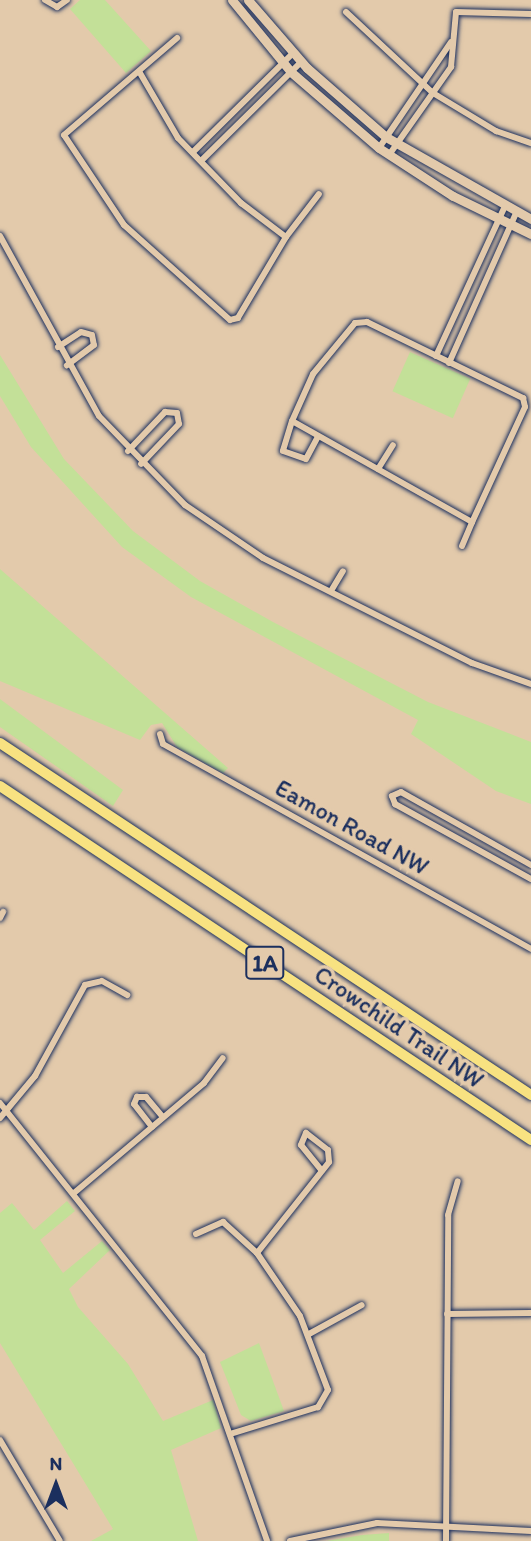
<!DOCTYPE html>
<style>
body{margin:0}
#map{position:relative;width:531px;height:1541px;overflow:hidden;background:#e3caab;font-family:Itim,sans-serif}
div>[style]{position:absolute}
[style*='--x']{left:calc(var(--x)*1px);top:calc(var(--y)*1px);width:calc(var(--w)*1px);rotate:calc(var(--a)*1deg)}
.green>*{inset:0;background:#c3e098;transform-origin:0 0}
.roads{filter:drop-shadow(0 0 2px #1b2f5e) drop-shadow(0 0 2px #1b2f5e)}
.street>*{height:6px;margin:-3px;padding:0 3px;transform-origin:3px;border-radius:3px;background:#e3caab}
.secondary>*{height:9px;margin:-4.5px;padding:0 4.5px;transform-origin:4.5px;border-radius:4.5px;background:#e3caab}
.highway>*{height:10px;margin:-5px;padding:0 5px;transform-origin:5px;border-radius:5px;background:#f8e281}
span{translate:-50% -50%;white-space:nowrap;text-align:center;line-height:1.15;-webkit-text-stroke:7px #e3caab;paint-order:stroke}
.shield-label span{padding:2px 5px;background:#e3caab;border:2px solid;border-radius:5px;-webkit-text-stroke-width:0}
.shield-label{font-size:23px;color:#1b2f5e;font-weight:700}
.street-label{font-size:24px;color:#1b2f5e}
.north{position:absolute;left:21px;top:1450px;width:70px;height:70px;-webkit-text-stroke:5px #e3caab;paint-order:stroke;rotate:0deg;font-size:19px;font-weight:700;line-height:28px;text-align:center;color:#1b2f5e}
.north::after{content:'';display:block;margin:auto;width:24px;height:32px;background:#1b2f5e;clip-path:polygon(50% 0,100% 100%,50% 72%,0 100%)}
</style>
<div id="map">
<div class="green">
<div style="clip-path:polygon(80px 0,105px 0,151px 51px,126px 73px,70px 9px)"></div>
<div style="left:410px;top:352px;width:66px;height:43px;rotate:24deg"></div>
<div style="clip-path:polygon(0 355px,64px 459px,133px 531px,200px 581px,273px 622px,428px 702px,531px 742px,531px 804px,496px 791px,411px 734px,418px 720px,191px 597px,122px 547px,31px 447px,0 396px)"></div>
<div style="clip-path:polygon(0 569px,228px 768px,223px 773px,177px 747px,162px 723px,151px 725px,140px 740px,0 681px)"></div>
<div style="clip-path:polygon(0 699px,123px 790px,113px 806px,0 727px)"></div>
<div style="clip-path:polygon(67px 1201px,75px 1211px,40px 1240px,63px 1273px,102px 1241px,110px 1250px,69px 1289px,78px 1307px,128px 1364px,163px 1421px,213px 1400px,221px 1428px,171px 1450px,198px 1541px,91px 1541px,113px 1529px,0 1343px,0 1213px,12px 1203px,34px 1230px)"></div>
<div style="clip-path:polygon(259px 1343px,284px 1411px,251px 1421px,241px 1415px,220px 1362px)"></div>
<div style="clip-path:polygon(389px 1533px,389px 1541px,326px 1541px,362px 1535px)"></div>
</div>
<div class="roads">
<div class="street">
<div style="--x:45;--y:0;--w:14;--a:30"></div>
<div style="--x:57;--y:7;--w:12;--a:-35"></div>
<div style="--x:346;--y:12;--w:119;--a:43"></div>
<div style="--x:433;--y:93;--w:74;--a:31.1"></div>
<div style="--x:496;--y:131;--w:37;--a:19"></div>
<div style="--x:140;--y:73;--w:75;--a:59.7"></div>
<div style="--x:178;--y:138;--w:91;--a:45.9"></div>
<div style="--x:241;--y:203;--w:56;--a:37.1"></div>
<div style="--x:286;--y:237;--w:94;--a:120.7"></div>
<div style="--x:238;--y:318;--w:8;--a:166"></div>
<div style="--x:230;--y:320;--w:142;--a:-138.1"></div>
<div style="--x:124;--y:225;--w:108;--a:-123.7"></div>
<div style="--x:64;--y:135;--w:149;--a:-40.6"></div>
<div style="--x:379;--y:148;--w:128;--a:-55.8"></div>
<div style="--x:193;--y:152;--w:141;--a:-44.7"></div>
<div style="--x:389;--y:155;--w:108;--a:-54.8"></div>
<div style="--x:451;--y:67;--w:55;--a:-84.8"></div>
<div style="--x:456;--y:12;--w:75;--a:1.5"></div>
<div style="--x:201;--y:161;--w:141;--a:-44.7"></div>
<div style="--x:0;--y:236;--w:205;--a:61.2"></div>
<div style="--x:99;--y:416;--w:124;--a:46"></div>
<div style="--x:185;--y:505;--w:94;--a:34.2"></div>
<div style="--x:263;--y:558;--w:234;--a:26.7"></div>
<div style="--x:472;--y:663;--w:63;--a:19.6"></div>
<div style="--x:286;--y:237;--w:54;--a:-52.5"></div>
<div style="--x:367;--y:322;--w:174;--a:26"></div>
<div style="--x:523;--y:398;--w:9;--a:77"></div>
<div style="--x:525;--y:407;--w:127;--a:114.7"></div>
<div style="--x:472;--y:522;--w:206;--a:-150.7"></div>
<div style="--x:292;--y:421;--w:51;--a:-65.9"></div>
<div style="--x:313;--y:374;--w:66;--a:-50.5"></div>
<div style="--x:355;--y:323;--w:12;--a:-5"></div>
<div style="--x:58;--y:347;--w:27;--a:-33"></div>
<div style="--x:81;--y:332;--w:11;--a:15"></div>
<div style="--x:92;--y:335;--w:10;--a:79"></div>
<div style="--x:94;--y:345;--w:34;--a:143"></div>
<div style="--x:436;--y:356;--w:163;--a:-65.3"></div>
<div style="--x:449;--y:363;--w:164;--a:-65.9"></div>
<div style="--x:292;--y:421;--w:31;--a:107"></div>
<div style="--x:283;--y:451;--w:24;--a:19"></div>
<div style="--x:306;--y:459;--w:26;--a:-62"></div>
<div style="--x:128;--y:451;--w:54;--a:-46.5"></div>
<div style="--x:165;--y:412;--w:12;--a:5"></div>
<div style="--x:177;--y:413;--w:11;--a:80"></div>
<div style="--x:179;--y:424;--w:55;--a:133.5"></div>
<div style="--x:378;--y:469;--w:28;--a:-58"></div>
<div style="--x:462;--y:546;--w:26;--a:-67"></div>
<div style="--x:331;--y:591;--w:23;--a:-59"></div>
<div style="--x:160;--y:734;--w:10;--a:73"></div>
<div style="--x:163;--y:744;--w:421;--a:29.1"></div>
<div style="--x:531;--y:865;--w:149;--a:-150.7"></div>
<div style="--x:401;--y:792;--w:10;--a:156"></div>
<div style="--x:392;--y:796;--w:9;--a:69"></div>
<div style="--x:395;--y:804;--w:155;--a:28.9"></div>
<div style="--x:0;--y:918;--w:7;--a:-63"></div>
<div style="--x:0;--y:1103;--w:324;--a:51.4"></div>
<div style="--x:202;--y:1356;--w:196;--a:70.6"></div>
<div style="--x:0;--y:1118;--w:55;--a:-50.2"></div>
<div style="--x:35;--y:1076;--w:104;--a:-61.2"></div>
<div style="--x:85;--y:985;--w:17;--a:-13"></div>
<div style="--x:102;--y:981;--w:29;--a:29"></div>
<div style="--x:152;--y:1127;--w:29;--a:-128"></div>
<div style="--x:134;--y:1104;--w:8;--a:-67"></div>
<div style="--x:137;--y:1097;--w:9;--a:0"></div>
<div style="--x:146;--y:1097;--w:26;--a:50"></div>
<div style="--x:74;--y:1193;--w:170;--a:-40.2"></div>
<div style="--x:204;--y:1083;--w:31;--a:-53"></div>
<div style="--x:196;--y:1234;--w:30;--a:-24"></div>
<div style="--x:223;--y:1222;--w:46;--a:42.4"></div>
<div style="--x:257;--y:1253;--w:76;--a:55.7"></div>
<div style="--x:300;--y:1316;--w:79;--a:69.3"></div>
<div style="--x:328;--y:1390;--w:20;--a:120"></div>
<div style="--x:318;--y:1407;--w:89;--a:163"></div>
<div style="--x:257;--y:1253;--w:116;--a:-51.6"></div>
<div style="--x:329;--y:1162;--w:12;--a:-95"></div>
<div style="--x:328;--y:1150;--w:28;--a:-142"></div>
<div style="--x:306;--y:1133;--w:13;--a:113"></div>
<div style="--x:301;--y:1145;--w:32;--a:51"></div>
<div style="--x:447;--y:1314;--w:84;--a:-0.7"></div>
<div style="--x:309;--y:1334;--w:60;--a:-28.7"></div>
<div style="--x:0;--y:1440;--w:117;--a:59.3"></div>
<div style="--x:290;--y:1541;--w:89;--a:-11.7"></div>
<div style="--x:377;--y:1523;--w:154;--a:3"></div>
<div style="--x:446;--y:1541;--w:326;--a:-89.6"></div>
<div style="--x:448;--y:1215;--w:35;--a:-74"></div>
</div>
<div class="secondary">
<div style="--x:232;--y:0;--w:93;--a:50.7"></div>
<div style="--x:291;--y:72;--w:116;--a:40.8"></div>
<div style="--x:379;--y:148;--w:88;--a:33"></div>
<div style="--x:453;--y:196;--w:87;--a:26"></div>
<div style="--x:248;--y:0;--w:90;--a:49.1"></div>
<div style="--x:307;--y:68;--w:105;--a:41.1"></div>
<div style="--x:386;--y:137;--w:167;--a:29.5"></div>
</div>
<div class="highway">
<div style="--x:0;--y:743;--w:637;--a:33.54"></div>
<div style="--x:0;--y:786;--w:638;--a:33.69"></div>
</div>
</div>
<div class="shield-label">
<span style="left:265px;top:963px">1A</span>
</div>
<div class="street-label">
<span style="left:352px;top:827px;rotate:29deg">Eamon Road NW</span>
<span style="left:399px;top:1027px;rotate:34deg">Crowchild Trail NW</span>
</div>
<div class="north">N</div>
</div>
